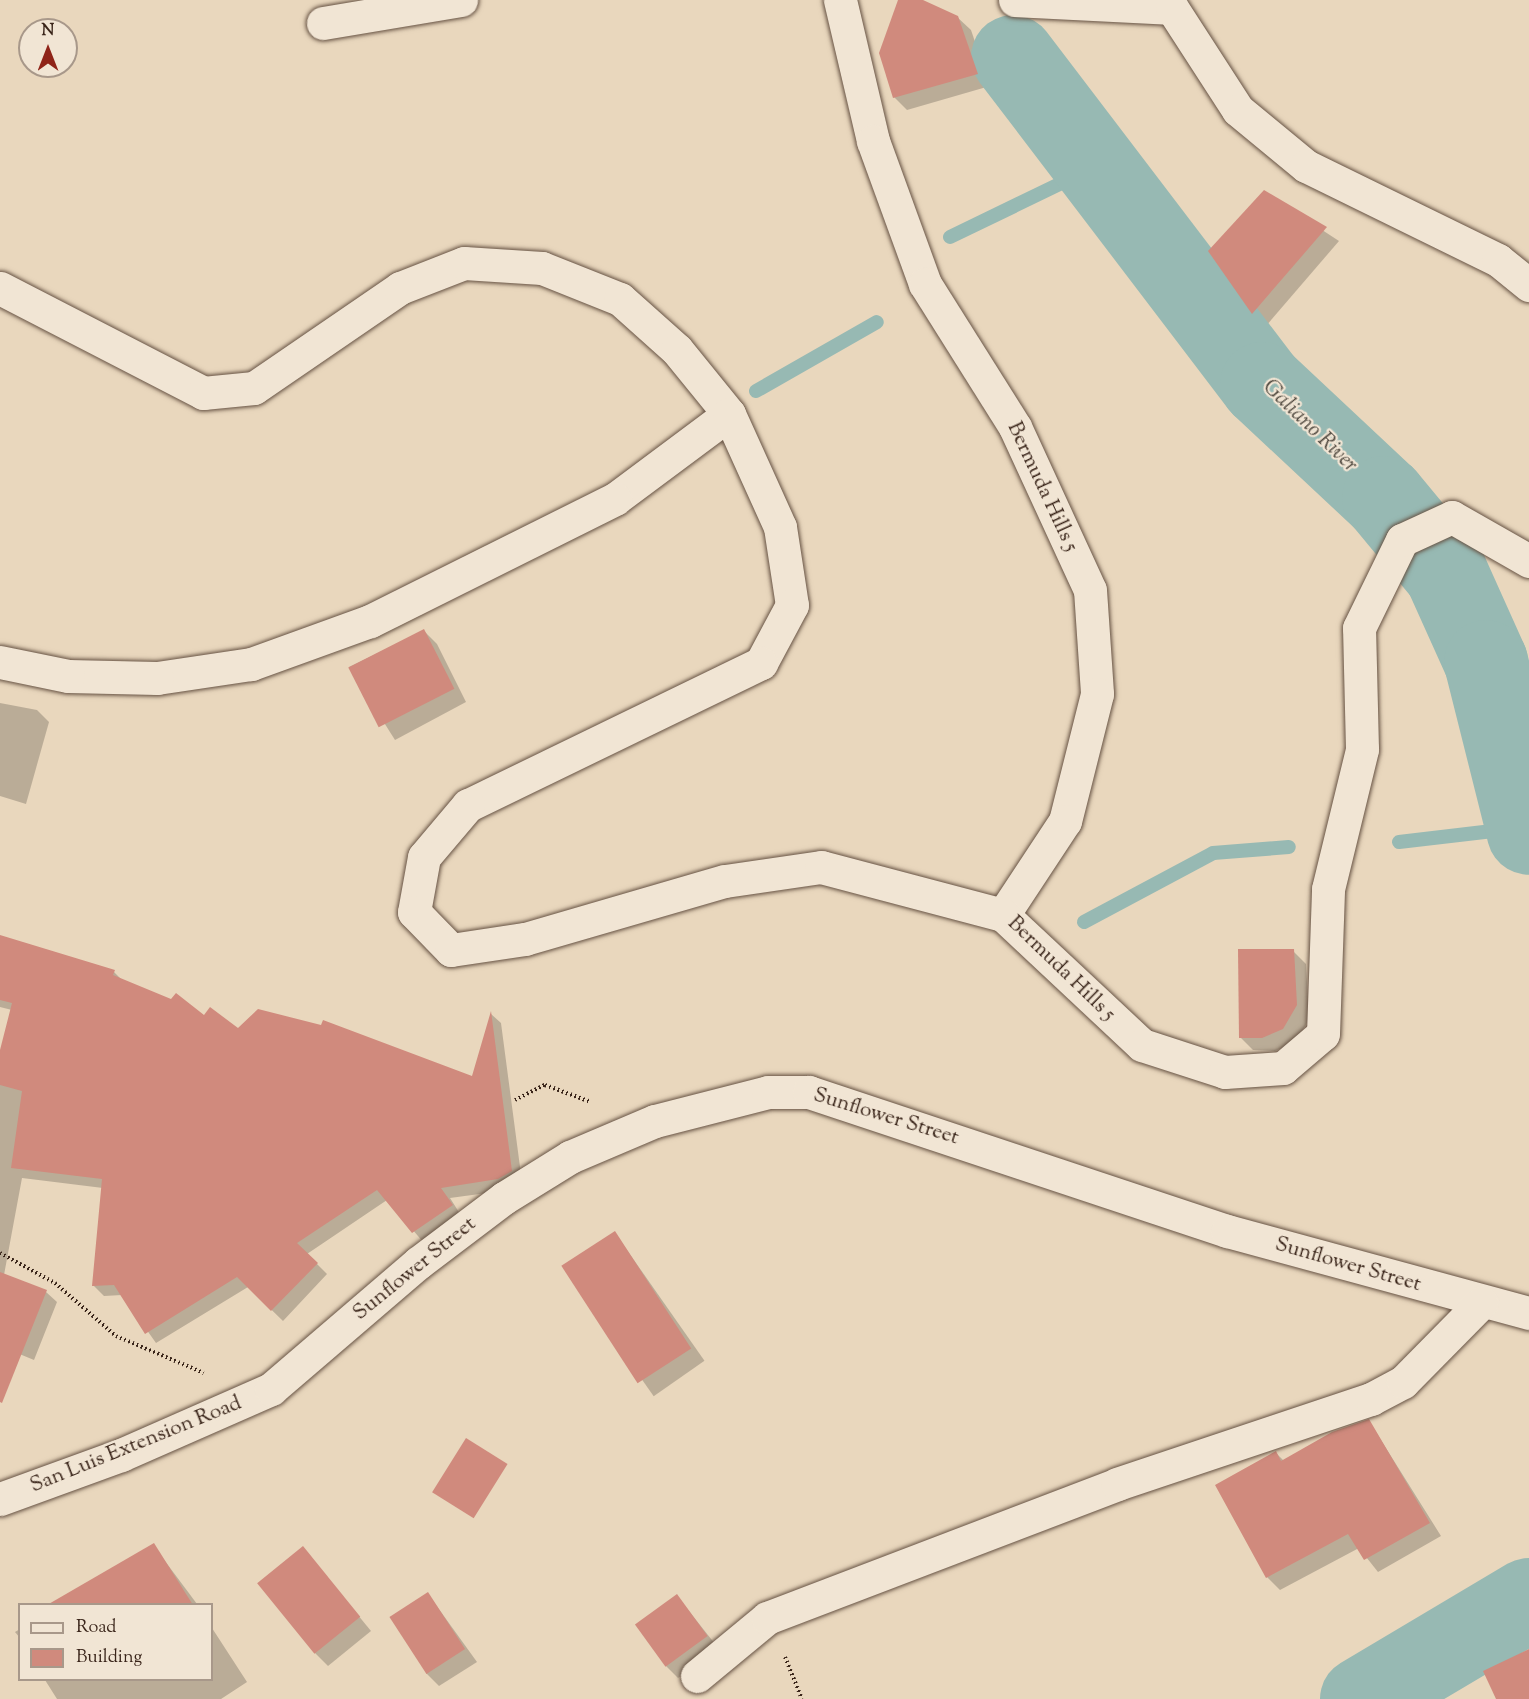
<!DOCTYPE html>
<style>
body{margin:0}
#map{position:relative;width:1529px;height:1699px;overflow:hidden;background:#e9d7bd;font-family:"Sorts Mill Goudy",serif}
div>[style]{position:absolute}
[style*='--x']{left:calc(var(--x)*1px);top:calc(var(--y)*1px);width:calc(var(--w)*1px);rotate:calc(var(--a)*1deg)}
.shadow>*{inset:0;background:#0003;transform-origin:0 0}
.stream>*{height:14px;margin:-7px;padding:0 7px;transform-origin:7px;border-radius:7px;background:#97b9b3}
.river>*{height:84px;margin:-42px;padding:0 42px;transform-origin:42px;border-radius:42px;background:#97b9b3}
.building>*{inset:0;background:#d08a7d;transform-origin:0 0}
.path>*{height:4px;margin-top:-2px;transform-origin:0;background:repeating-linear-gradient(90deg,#3a251a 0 1.5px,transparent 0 4.5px)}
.roads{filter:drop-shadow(0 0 2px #665243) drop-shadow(0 0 2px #665243)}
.minor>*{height:33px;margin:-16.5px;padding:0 16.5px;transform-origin:16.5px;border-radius:16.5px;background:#f1e5d4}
span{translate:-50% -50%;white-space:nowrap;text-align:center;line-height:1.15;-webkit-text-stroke:4.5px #f1e5d4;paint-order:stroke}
.street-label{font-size:21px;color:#3a251a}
.water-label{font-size:22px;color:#514a40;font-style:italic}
.legend{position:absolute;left:18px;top:1603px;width:195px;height:78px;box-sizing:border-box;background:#f1e5d4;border:2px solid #a8988a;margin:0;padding:8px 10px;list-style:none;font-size:18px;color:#3a251a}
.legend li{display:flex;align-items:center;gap:12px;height:30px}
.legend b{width:30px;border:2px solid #a8988a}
.north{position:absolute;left:18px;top:18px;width:60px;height:60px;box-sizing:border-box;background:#f1e5d4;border:2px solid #a8988a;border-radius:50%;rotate:0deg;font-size:16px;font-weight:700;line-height:24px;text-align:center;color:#3a251a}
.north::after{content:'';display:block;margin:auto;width:21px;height:27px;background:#8f2418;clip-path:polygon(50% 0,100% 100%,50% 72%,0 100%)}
</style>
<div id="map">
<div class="shadow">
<div style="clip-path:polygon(899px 0,920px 0,957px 17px,971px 30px,990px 86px,907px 110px,894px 97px)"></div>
<div style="clip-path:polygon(1264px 192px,1339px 241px,1266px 326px,1210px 251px)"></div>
<div style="clip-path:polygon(424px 631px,437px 644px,466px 702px,395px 740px,349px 667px)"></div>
<div style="clip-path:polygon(0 703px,37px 710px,49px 722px,26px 804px,0 796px)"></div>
<div style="clip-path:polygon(0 949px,114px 972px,123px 981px,238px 1030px,473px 1078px,491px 1014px,501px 1023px,522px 1182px,509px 1190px,450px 1198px,462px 1217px,424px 1243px,387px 1200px,307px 1254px,327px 1274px,283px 1321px,248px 1287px,156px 1343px,122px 1295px,104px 1296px,93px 1285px,103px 1188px,22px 1178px,4px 1275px,46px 1292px,57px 1302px,34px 1360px,0 1346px,0 1056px,12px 1010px,0 1007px)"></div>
<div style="clip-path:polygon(1293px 951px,1306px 964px,1309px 1019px,1296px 1042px,1275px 1051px,1253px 1050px,1240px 1037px)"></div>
<div style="left:615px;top:1233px;width:156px;height:62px;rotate:55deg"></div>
<div style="clip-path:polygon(1369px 1421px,1441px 1536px,1378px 1572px,1359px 1548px,1280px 1590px,1267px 1577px,1276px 1453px,1284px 1461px)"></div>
<div style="clip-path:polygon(153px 1545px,197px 1604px,61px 1604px)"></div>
<div style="clip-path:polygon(303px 1548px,371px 1631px,328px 1666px,315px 1653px)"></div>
<div style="clip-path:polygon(428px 1594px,477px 1662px,439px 1686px,426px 1673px)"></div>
<div style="clip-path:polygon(677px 1596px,719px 1649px,678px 1678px,665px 1665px)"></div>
<div style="clip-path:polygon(212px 1628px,247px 1682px,221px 1699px,57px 1699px,45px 1680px,212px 1680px)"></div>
<div style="clip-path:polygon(20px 1629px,20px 1638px,15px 1632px)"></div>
</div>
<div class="stream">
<div style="--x:950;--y:237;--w:163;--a:-25.8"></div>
<div style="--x:756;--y:391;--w:139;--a:-29.7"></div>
<div style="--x:1399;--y:842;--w:128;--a:-6.7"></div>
<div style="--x:1084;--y:922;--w:146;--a:-28.1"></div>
<div style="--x:1213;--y:853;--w:76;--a:-4.5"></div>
</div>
<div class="river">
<div style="--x:1013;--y:57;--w:411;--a:52.7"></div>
<div style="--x:1262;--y:384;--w:167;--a:43.1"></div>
<div style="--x:1384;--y:498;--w:97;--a:50.4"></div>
<div style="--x:1446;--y:573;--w:98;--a:65.8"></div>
<div style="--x:1486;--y:662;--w:176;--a:75.9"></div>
<div style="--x:1362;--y:1699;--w:194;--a:-30.7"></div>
</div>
<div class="building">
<div style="clip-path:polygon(898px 0,923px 0,958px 16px,978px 74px,893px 98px,879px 53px)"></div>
<div style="clip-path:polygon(1264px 190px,1327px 227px,1252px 314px,1208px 251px)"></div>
<div style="left:424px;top:629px;width:67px;height:85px;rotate:63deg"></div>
<div style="clip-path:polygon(0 935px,115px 970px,113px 975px,171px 999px,176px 993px,204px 1015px,210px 1007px,238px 1028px,258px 1009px,321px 1025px,323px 1020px,472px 1076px,491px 1011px,512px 1171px,498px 1179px,441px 1188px,453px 1205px,412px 1233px,377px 1190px,297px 1243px,318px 1263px,271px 1311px,237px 1277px,145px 1334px,114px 1285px,92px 1286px,102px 1179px,11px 1168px,22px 1091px,0 1085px,0 1050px,12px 1003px,0 1000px)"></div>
<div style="clip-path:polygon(1238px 949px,1294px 949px,1297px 1005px,1283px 1029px,1262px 1038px,1239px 1038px)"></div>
<div style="left:615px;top:1231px;width:140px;height:64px;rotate:57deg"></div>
<div style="clip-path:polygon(0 1272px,47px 1290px,2px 1403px,0 1402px)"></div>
<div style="clip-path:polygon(1369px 1419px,1430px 1523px,1364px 1560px,1348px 1534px,1266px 1578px,1215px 1485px,1276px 1451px,1281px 1461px,1332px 1432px)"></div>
<div style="left:466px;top:1438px;width:49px;height:64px;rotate:32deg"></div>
<div style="clip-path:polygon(154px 1543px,193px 1605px,47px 1605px)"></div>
<div style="left:303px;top:1546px;width:91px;height:59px;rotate:51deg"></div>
<div style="left:428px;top:1592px;width:68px;height:46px;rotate:57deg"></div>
<div style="left:677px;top:1594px;width:52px;height:52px;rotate:54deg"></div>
<div style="clip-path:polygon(1529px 1649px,1529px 1699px,1496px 1699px,1483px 1671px)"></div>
</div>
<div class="path">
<div style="--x:515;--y:1100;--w:34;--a:-27"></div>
<div style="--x:545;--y:1085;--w:49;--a:20.3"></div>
<div style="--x:0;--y:1253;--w:63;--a:28.6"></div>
<div style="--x:55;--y:1283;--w:81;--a:41"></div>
<div style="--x:116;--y:1336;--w:95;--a:22.8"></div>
<div style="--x:785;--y:1657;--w:45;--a:68"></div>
</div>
<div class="roads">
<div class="minor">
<div style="--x:840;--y:0;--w:145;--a:76.8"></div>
<div style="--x:873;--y:141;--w:152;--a:70"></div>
<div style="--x:925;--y:284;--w:169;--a:57.8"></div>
<div style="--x:1015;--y:427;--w:179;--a:65.3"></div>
<div style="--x:1090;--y:590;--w:104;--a:86.1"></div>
<div style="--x:1097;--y:694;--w:131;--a:104.1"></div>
<div style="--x:1065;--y:821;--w:113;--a:123.4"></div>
<div style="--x:1003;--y:915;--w:190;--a:43.1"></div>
<div style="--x:1142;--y:1045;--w:87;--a:18"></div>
<div style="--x:1225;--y:1072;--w:58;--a:-3.9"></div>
<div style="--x:1283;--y:1068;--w:52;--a:-40.4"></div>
<div style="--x:1323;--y:1034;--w:145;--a:-88"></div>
<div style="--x:1328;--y:889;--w:144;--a:-76.3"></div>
<div style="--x:1362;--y:749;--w:121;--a:-91.4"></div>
<div style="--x:1359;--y:628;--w:98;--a:-64"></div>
<div style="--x:1402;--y:540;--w:55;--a:-24.7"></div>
<div style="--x:1452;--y:517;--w:89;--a:29.7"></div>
<div style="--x:1015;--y:0;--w:157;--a:2.9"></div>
<div style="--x:1172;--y:8;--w:121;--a:57.1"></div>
<div style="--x:1238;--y:110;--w:88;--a:39.5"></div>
<div style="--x:1306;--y:166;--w:214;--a:26.1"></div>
<div style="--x:1498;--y:260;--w:40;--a:39"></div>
<div style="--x:323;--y:23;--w:140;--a:-9.5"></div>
<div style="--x:0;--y:288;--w:229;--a:27.3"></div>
<div style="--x:203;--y:393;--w:51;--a:-5.6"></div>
<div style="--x:254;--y:388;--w:177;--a:-34.4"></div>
<div style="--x:400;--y:288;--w:69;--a:-21.3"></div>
<div style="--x:464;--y:263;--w:78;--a:3.7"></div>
<div style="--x:542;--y:268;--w:84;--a:21.7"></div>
<div style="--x:620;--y:299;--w:76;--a:41.8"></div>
<div style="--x:677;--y:350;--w:82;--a:50.9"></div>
<div style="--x:729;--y:414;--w:142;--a:143.3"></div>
<div style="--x:615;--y:499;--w:274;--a:153.5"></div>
<div style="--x:370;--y:621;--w:127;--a:160.1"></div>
<div style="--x:251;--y:664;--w:95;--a:171.5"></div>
<div style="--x:157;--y:678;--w:89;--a:-178.7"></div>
<div style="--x:68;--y:676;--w:69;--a:-168.4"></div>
<div style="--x:729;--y:414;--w:124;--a:65.7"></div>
<div style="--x:780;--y:527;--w:79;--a:81.3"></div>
<div style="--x:792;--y:605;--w:66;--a:118.1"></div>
<div style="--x:761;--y:663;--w:326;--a:154.1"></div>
<div style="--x:468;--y:805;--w:68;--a:130.2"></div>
<div style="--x:424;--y:857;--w:56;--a:100.3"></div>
<div style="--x:414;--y:912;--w:53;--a:45.8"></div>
<div style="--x:451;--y:950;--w:75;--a:-8.5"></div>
<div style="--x:525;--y:939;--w:208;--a:-16.2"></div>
<div style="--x:725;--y:881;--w:97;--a:-8.3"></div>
<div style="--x:821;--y:867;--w:188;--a:14.8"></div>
<div style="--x:0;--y:1499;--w:129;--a:-20"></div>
<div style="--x:121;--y:1455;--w:164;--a:-23.7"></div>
<div style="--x:271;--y:1389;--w:194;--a:-40.6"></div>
<div style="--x:418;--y:1263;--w:108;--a:-37.1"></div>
<div style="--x:504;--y:1198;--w:78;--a:-31.8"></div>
<div style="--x:570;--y:1157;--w:92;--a:-23"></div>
<div style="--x:655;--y:1121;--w:117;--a:-14.4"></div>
<div style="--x:768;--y:1092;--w:41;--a:0"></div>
<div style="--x:809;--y:1092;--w:441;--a:18.4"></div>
<div style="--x:1227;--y:1231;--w:313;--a:15.2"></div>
<div style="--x:697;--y:1676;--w:91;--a:-39.6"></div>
<div style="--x:767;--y:1618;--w:375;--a:-20.9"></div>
<div style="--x:1117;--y:1484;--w:268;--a:-18.5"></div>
<div style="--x:1371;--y:1399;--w:36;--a:-28"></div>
<div style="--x:1403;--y:1382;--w:112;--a:-45.4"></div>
</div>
</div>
<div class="street-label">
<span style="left:1042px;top:487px;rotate:65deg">Bermuda Hills 5</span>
<span style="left:1061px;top:969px;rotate:44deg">Bermuda Hills 5</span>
<span style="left:886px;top:1117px;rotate:17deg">Sunflower Street</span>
<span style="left:1348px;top:1265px;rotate:16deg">Sunflower Street</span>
<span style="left:415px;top:1269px;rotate:-39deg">Sunflower Street</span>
<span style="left:136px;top:1445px;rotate:-22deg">San Luis Extension Road</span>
</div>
<div class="water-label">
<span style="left:1309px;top:427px;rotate:44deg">Galiano River</span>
</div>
<ul class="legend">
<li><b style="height:8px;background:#f1e5d4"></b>Road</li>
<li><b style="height:16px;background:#d08a7d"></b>Building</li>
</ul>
<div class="north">N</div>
</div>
